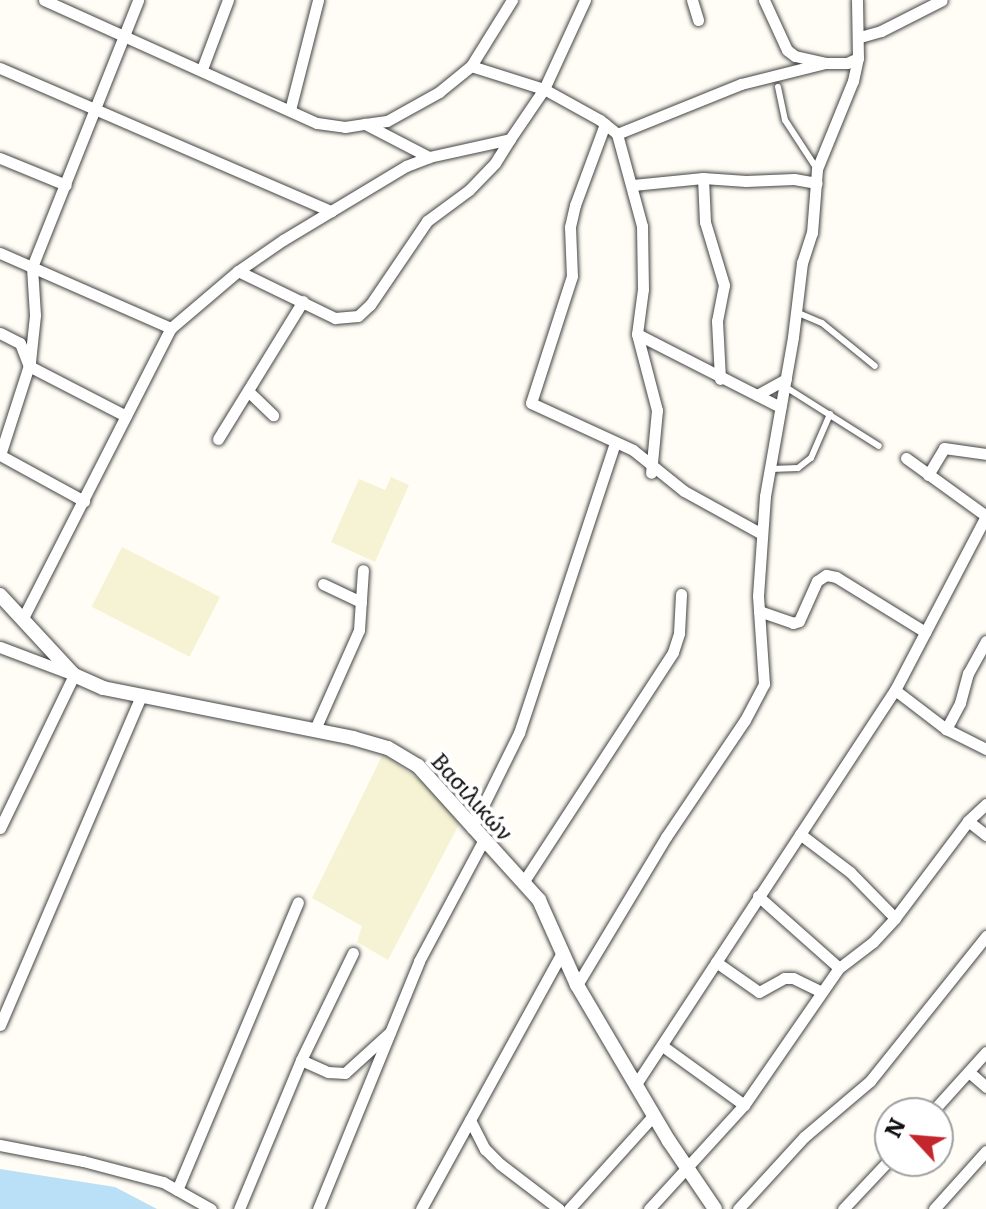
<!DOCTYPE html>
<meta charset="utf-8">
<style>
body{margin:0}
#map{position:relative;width:986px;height:1209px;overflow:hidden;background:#fffdf5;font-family:Literata,serif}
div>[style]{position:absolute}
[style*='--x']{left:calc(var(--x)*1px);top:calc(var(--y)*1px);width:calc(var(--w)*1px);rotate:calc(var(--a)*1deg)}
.farmland>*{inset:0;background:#f6f3d4;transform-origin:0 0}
.water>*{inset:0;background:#b9e0f7}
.roads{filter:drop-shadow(0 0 2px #444) drop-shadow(0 0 2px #444)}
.service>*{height:6px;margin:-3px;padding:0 3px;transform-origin:3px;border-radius:3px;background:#fff}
.minor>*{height:11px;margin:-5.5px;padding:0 5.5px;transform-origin:5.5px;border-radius:5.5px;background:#fff}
.tertiary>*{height:14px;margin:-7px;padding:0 7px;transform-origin:7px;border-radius:7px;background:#fff}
span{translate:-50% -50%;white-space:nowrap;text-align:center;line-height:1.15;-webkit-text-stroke:8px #fff;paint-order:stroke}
.street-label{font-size:22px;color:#111}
.north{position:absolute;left:874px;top:1097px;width:80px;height:80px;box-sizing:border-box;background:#fff;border:2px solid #a0a0a0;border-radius:50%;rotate:296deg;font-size:22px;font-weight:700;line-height:32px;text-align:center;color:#111}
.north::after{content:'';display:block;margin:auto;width:28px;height:36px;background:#c4262e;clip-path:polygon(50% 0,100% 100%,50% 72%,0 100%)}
</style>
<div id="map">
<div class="farmland">
<div style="clip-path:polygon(391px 477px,409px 485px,375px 562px,331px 542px,359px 479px,385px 490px)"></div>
<div style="left:122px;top:547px;width:110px;height:67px;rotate:27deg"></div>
<div style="clip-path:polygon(383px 754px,465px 813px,388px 960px,357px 942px,362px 926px,312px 898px)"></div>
</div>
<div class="water">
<div style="clip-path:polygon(0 1169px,115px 1187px,157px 1209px,0 1209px)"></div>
</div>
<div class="roads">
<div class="service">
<div style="--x:778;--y:87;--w:34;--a:78"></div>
<div style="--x:785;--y:120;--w:59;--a:56.9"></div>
<div style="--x:796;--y:312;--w:28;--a:23"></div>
<div style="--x:822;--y:323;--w:68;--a:39.1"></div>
<div style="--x:784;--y:386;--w:112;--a:32.3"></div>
<div style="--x:771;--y:469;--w:27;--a:-2"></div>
<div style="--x:798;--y:468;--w:16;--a:-38"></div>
<div style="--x:811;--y:458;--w:48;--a:-66.6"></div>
</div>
<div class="minor">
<div style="--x:44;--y:0;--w:299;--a:24.3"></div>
<div style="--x:317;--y:123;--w:28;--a:8"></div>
<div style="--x:345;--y:127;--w:20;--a:-9"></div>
<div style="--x:365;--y:124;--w:72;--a:27.3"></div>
<div style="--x:692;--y:0;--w:21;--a:73"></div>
<div style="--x:764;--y:0;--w:55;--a:65.3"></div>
<div style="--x:787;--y:50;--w:10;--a:37"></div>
<div style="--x:795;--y:56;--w:31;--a:13"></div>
<div style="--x:825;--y:63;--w:22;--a:0"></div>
<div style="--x:847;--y:63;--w:12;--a:-24"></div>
<div style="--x:860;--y:37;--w:22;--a:-16"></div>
<div style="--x:881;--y:31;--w:68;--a:-26.9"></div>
<div style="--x:471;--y:66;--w:77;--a:17.5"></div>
<div style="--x:544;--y:89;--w:64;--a:29"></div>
<div style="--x:600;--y:120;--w:22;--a:39"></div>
<div style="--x:617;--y:134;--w:95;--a:74.8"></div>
<div style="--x:642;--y:226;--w:63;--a:89.1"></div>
<div style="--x:643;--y:289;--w:45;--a:97.6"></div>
<div style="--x:637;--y:334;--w:79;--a:75.3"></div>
<div style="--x:657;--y:410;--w:63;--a:95.4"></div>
<div style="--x:0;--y:68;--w:361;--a:23.4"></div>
<div style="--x:202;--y:69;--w:74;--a:-69.4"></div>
<div style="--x:290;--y:110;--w:114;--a:-75.7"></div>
<div style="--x:365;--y:124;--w:22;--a:-8"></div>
<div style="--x:387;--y:121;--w:60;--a:-29.1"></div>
<div style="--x:439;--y:92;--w:41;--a:-39.1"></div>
<div style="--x:471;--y:66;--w:78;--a:-58.2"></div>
<div style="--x:605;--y:124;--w:86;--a:110.3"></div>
<div style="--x:575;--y:205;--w:23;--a:103"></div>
<div style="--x:570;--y:227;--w:49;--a:87.7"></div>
<div style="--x:572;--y:276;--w:133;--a:107.9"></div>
<div style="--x:531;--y:403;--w:112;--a:24.7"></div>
<div style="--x:633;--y:450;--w:65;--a:38.8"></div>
<div style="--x:684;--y:491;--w:87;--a:28.9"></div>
<div style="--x:617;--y:134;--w:134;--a:-22"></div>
<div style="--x:741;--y:84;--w:87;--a:-14"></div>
<div style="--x:0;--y:158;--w:71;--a:22.2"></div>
<div style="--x:703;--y:178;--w:44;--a:87.4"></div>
<div style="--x:705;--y:222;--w:66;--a:73.2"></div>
<div style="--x:724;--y:285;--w:37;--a:101"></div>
<div style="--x:717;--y:321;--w:58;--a:87"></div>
<div style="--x:633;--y:185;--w:70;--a:-5.7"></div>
<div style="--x:703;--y:178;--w:43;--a:4"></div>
<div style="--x:746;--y:181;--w:48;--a:-2.4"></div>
<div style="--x:794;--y:179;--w:23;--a:10"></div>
<div style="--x:0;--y:253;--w:187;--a:23.7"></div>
<div style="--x:238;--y:271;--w:108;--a:25.9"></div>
<div style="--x:335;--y:318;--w:23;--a:-5"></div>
<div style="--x:358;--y:316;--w:16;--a:-43"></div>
<div style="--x:370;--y:305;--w:102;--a:-55.8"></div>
<div style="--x:427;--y:221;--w:52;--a:-36.4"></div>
<div style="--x:469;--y:190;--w:37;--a:-46"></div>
<div style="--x:495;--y:163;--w:28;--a:-58"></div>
<div style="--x:0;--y:333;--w:22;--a:27"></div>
<div style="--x:20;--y:343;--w:25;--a:69"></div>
<div style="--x:29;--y:366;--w:109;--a:27.3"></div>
<div style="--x:637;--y:334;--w:161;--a:27"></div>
<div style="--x:248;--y:391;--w:35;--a:44"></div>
<div style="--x:757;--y:395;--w:33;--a:-29"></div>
<div style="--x:218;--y:439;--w:162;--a:-58.4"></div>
<div style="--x:0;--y:455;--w:98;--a:-72.1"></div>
<div style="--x:30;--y:362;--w:47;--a:-83.9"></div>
<div style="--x:35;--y:315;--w:48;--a:-93.6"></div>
<div style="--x:32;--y:267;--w:287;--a:-68.3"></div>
<div style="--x:0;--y:455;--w:96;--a:28.7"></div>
<div style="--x:906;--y:458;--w:99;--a:35.9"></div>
<div style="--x:928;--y:475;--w:31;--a:-59"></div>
<div style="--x:944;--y:448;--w:42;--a:8.1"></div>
<div style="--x:323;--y:584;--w:42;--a:25.3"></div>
<div style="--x:759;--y:611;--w:36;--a:19"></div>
<div style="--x:793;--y:623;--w:6;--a:-18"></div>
<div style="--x:799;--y:621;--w:44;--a:-65.8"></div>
<div style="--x:817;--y:581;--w:11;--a:-34"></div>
<div style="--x:826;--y:575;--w:10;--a:11"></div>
<div style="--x:836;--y:577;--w:105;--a:31.7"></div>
<div style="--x:23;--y:618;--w:326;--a:-63"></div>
<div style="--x:171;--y:328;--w:88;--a:-40.4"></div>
<div style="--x:238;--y:271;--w:55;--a:-34.6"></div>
<div style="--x:283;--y:240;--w:144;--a:-31"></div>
<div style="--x:406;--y:166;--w:25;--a:-21"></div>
<div style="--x:429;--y:157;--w:83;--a:-12.5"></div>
<div style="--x:510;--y:139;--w:60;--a:-55.8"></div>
<div style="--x:544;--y:89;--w:98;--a:-65.3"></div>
<div style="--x:986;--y:641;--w:37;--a:119"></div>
<div style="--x:968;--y:673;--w:31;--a:105"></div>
<div style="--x:960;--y:703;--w:30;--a:118"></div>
<div style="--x:946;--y:729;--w:45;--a:26.6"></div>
<div style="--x:0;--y:647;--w:79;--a:20.7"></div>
<div style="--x:74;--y:675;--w:170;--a:115.8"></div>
<div style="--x:895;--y:690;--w:64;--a:37.4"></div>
<div style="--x:315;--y:729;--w:108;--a:-66"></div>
<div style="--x:359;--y:630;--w:60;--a:-86.2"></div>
<div style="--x:986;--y:804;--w:25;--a:137"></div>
<div style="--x:968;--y:821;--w:23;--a:38"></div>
<div style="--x:472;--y:828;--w:106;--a:-63.7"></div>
<div style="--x:519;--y:733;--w:306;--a:-71.7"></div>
<div style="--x:800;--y:834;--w:63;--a:37.2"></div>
<div style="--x:850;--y:872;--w:64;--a:45.6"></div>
<div style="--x:524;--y:881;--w:273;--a:-56.9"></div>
<div style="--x:673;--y:652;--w:20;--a:-72"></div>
<div style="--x:679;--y:633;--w:39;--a:-87"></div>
<div style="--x:758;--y:896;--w:108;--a:41.6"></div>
<div style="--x:716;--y:962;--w:52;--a:34.9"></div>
<div style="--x:759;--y:992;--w:29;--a:-29"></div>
<div style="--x:784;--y:978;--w:9;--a:0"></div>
<div style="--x:793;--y:978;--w:32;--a:26"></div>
<div style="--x:577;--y:985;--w:173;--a:-59"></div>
<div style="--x:666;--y:837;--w:141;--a:-56"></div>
<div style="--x:745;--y:720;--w:41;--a:-62.2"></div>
<div style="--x:764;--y:684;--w:88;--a:-93.9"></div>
<div style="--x:758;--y:596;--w:100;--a:-86"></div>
<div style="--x:765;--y:496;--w:161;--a:-80"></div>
<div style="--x:793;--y:337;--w:75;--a:-83.1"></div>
<div style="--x:802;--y:263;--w:32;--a:-72"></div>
<div style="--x:812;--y:233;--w:64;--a:-85.5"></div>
<div style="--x:817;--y:169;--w:95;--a:-67.8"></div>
<div style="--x:853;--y:81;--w:24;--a:-78"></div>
<div style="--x:858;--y:58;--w:58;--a:-91"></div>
<div style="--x:0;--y:1025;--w:356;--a:-66.8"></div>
<div style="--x:664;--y:1047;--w:99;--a:35.9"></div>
<div style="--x:301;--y:1060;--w:30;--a:24"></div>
<div style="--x:328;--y:1072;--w:17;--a:3"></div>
<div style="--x:345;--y:1073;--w:61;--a:-42.3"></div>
<div style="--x:969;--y:1072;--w:23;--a:41"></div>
<div style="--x:636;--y:1084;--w:472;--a:-56.7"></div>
<div style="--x:895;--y:690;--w:196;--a:-62.4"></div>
<div style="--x:931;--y:1113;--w:82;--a:-48"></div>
<div style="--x:470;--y:1120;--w:33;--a:63"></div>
<div style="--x:485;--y:1149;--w:21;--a:45"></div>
<div style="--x:500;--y:1164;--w:74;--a:37.3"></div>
<div style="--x:0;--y:1145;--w:85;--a:10.9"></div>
<div style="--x:83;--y:1161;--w:83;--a:14.7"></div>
<div style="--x:163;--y:1182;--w:55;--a:29.4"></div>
<div style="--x:177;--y:1190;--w:312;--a:-67.2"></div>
<div style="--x:239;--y:1209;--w:161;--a:-67.4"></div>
<div style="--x:301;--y:1060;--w:119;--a:-64.1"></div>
<div style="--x:318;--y:1209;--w:268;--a:-67.8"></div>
<div style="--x:419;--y:961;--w:136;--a:-61.9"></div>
<div style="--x:421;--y:1209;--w:294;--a:-61.2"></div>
<div style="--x:569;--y:1209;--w:127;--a:-47.9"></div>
<div style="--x:649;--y:1209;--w:141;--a:-47.6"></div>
<div style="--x:744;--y:1105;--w:167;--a:-55.3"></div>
<div style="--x:839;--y:968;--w:43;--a:-37.4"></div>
<div style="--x:873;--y:942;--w:33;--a:-47"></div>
<div style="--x:895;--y:918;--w:121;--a:-53"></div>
<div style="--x:738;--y:1209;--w:98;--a:-47.5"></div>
<div style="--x:804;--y:1137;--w:87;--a:-40.3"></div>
<div style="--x:870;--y:1081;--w:186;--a:-51.3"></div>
<div style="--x:843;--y:1209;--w:69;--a:-46.8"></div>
<div style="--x:934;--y:1209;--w:78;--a:-48.1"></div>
</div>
<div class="tertiary">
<div style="--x:0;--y:595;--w:109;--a:47.2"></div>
<div style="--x:74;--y:675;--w:32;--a:24"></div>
<div style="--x:103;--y:688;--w:255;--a:11.3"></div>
<div style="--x:353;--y:738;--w:36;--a:16"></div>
<div style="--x:388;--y:748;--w:35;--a:31"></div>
<div style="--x:418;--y:766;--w:181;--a:47.9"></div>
<div style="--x:539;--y:900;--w:93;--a:65.9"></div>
<div style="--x:577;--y:985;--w:181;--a:59.5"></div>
<div style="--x:669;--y:1141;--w:82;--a:55.9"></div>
</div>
</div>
<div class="street-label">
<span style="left:473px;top:796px;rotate:48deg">Βασιλικών</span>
</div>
<div class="north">N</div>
</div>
